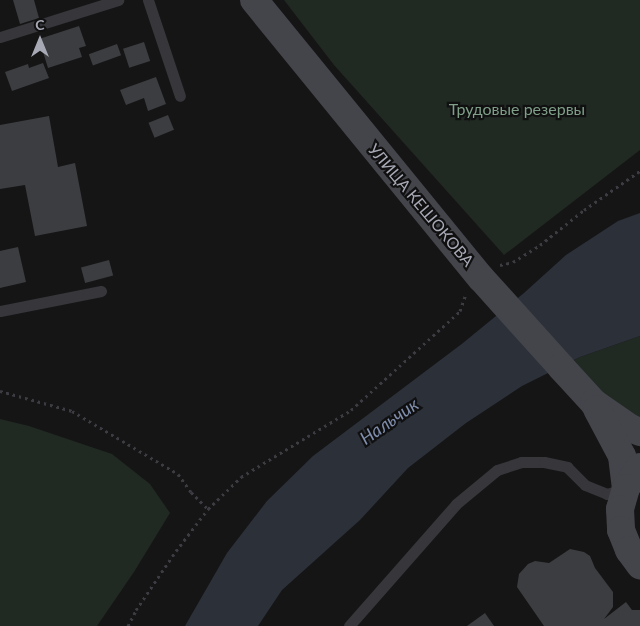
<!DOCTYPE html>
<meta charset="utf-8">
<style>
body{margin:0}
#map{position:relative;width:640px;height:626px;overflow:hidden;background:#151516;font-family:Lato,sans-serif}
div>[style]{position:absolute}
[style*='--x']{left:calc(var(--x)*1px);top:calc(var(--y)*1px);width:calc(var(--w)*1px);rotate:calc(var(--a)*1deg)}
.green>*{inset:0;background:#212923}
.water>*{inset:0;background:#2c3039}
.building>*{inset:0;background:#3c3d40;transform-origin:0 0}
.path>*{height:3px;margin-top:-1.5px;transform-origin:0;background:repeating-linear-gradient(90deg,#3c3c42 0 2.5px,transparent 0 6.5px)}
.service>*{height:11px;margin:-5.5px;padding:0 5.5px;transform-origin:5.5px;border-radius:5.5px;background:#36363b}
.secondary>*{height:28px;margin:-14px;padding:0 14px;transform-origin:14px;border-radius:14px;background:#44444b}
span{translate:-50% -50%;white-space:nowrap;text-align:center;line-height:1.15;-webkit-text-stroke:4.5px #101011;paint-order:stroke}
.park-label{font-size:16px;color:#7f9f88}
.street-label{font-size:16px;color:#a7a9b5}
.water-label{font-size:18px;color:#808fae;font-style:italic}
.north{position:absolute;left:15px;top:15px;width:50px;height:50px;-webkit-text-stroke:4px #101011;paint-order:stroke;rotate:0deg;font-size:14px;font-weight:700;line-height:20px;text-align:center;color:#a7a9b5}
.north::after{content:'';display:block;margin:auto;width:18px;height:22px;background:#a7a9b5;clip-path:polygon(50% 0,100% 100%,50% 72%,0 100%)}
</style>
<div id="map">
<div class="green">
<div style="clip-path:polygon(284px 0,640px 0,640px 150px,504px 255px,334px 65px)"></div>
<div style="clip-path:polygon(640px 336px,640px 432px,561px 367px,580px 357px)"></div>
<div style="clip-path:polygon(0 419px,29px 426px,112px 454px,150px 484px,170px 513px,134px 572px,97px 626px,0 626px)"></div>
</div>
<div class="water">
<div style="clip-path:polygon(640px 213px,640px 336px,580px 357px,522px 386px,466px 423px,408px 468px,360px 520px,282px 590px,258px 626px,185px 626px,227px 553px,267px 501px,313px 456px,463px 343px,524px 293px,566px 255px,618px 221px)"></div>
</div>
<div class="building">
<div style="clip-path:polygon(13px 0,34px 0,39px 18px,20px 24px)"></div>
<div style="clip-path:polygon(79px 26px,86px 46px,79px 48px,82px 57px,48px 68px,39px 39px)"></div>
<div style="left:144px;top:42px;width:20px;height:22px;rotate:72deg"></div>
<div style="left:117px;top:44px;width:12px;height:30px;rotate:70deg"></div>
<div style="clip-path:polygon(43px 63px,49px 78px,12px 91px,5px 72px,28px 64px,29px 68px)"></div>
<div style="clip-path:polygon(156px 77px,166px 104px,148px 111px,144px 98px,126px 105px,120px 90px)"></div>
<div style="left:168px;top:115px;width:16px;height:21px;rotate:68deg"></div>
<div style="clip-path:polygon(49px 116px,58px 167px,75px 163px,87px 226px,35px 236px,25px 185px,0 189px,0 125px)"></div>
<div style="clip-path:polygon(18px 247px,26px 282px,0 288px,0 251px)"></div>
<div style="left:109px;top:260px;width:16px;height:29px;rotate:75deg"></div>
<div style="clip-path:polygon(570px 549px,584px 552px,590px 556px,595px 568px,613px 592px,613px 607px,604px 619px,626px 602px,632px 610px,640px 610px,640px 626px,544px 626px,517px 587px,519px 574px,528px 564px,535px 561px,549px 563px)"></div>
<div style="clip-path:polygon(485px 613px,494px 626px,467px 626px)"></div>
</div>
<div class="path">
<div style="--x:500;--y:265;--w:13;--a:-13"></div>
<div style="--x:513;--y:262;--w:32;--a:-32"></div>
<div style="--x:540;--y:245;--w:56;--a:-38.5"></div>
<div style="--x:584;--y:210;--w:68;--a:-34.9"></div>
<div style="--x:0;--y:391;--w:75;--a:15.5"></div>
<div style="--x:72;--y:411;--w:123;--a:30.7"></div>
<div style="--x:178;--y:474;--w:22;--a:54"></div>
<div style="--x:191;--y:492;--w:24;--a:45"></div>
<div style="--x:128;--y:626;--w:18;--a:-63"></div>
<div style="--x:136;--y:610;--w:71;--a:-55.9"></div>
<div style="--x:176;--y:551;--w:53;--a:-52.7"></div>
<div style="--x:208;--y:509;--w:46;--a:-44.1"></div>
<div style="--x:241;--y:477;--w:129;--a:-31.3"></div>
<div style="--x:351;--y:410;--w:147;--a:-42.2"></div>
<div style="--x:460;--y:311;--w:18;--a:-71"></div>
</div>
<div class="service">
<div style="--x:148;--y:0;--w:101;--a:71.6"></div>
<div style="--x:0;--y:37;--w:124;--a:-17.4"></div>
<div style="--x:0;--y:311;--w:103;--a:-11.2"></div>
<div style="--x:349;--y:626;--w:162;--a:-48.7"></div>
<div style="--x:456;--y:504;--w:53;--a:-39.7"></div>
<div style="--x:497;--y:470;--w:25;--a:-18"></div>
<div style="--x:521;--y:462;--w:23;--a:0"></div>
<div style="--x:544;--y:462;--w:24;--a:12"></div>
<div style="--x:567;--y:467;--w:25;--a:45"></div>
<div style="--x:585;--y:485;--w:24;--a:22"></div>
<div style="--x:607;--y:494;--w:19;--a:-18"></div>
</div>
<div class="secondary">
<div style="--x:254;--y:0;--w:359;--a:50.8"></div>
<div style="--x:481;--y:278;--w:120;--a:48"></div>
<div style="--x:561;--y:367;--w:49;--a:47.5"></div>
<div style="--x:594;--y:403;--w:44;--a:34.8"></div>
<div style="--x:630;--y:428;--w:11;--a:22"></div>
<div style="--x:597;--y:409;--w:53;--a:62"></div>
<div style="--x:622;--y:456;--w:32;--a:83"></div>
<div style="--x:640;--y:467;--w:25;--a:124"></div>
<div style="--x:626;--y:488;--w:22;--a:106"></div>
<div style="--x:620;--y:509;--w:21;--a:87"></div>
<div style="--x:621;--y:530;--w:22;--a:68"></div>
<div style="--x:629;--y:550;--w:19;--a:54"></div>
</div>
<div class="park-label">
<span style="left:517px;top:109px">Трудовые резервы</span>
</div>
<div class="street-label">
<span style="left:421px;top:205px;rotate:50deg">УЛИЦА КЕШОКОВА</span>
</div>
<div class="water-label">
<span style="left:389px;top:421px;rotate:-35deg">Нальчик</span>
</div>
<div class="north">С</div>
</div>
